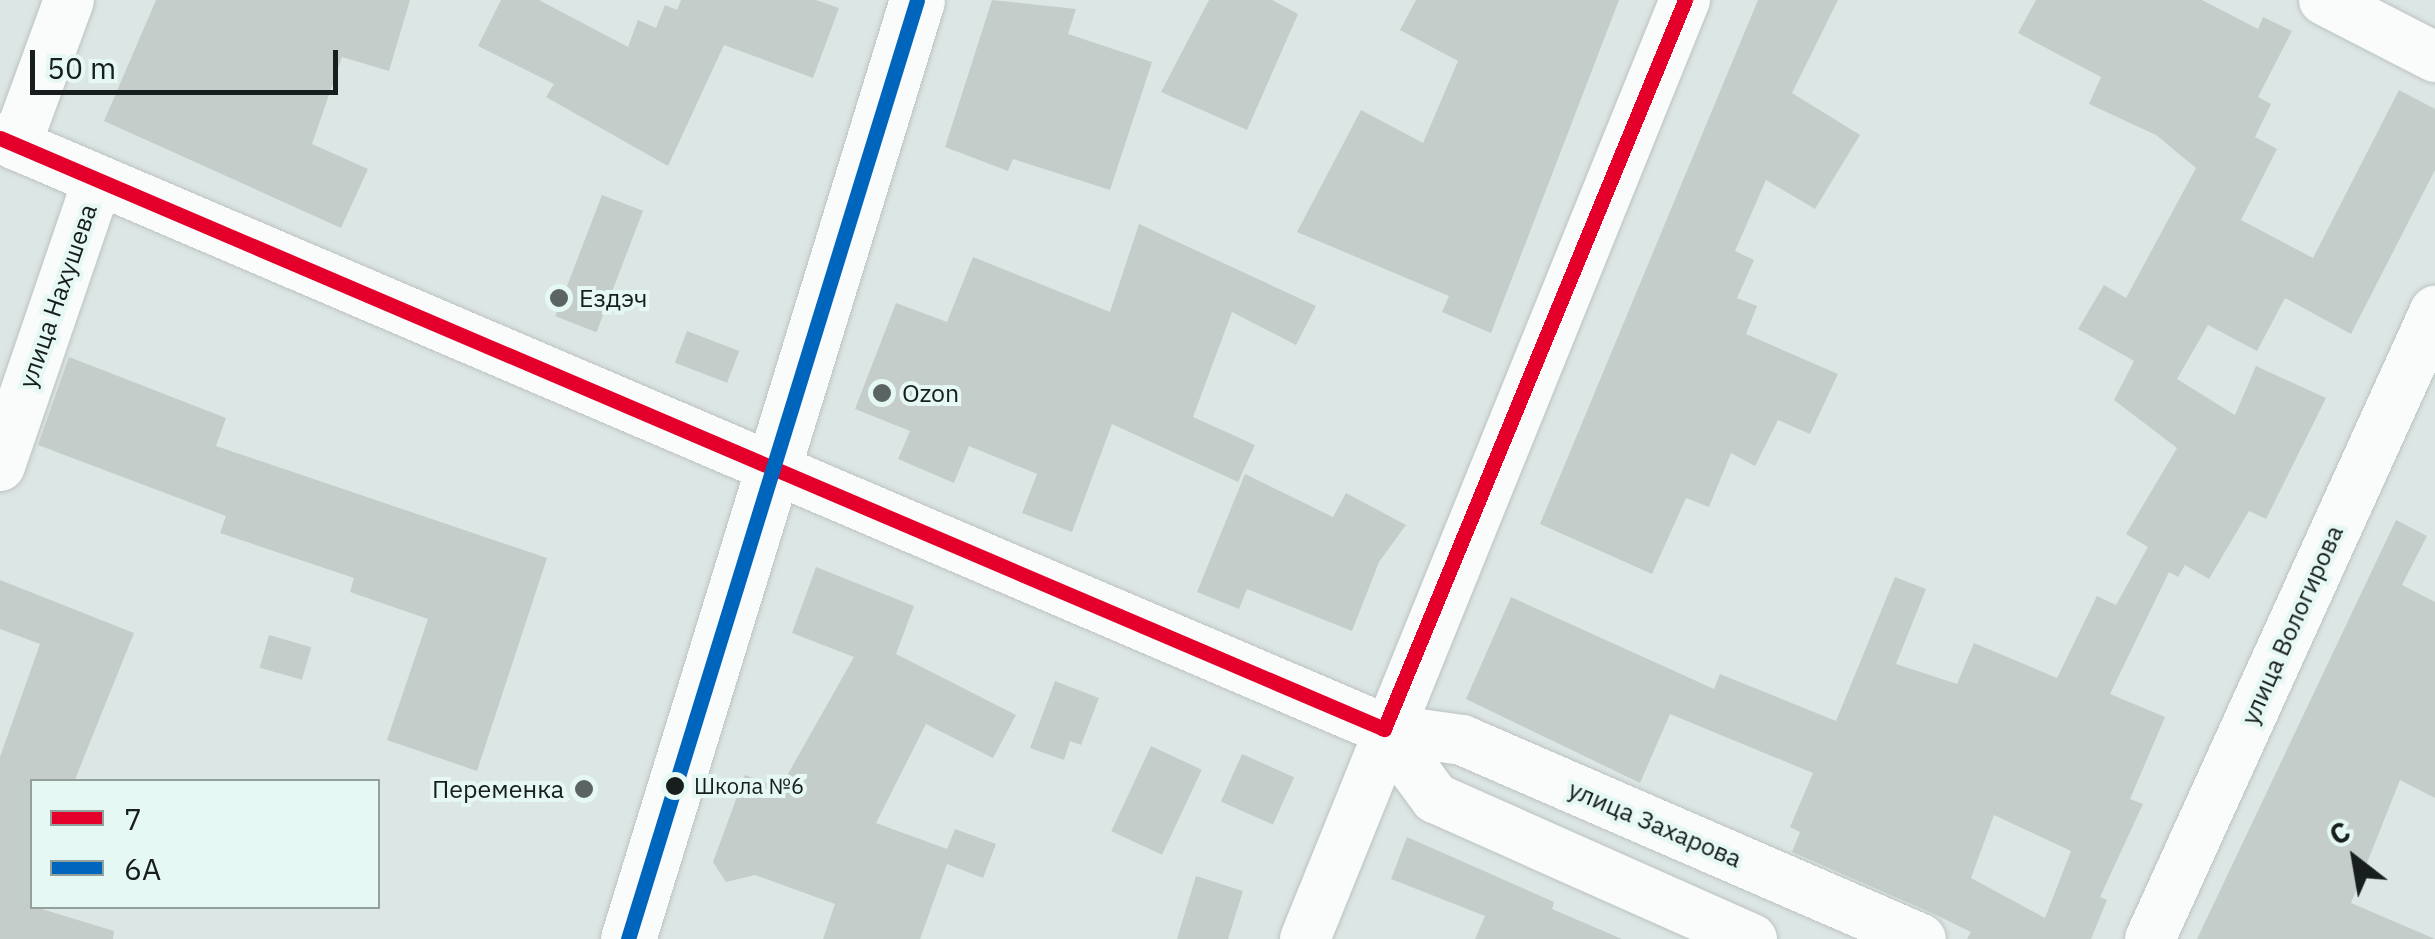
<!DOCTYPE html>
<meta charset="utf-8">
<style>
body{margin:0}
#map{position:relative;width:2435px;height:939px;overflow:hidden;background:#dce6e4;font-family:"IBM Plex Sans",sans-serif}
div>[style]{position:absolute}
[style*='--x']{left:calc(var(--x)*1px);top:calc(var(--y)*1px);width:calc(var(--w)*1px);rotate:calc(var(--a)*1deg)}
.building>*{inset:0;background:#c5cdcb;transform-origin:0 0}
.roads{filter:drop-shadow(0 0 2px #bcc3c2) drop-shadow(0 0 2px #bcc3c2)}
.street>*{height:50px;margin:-25px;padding:0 25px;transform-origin:25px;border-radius:25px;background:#fafbfb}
.secondary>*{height:55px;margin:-27.5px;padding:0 27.5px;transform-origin:27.5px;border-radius:27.5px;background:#fafbfb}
.bus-1>*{height:15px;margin:-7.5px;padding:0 7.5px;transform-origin:7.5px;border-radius:7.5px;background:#e4002b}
.bus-2>*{height:15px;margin:-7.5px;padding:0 7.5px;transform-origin:7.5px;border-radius:7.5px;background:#0065bd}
.dots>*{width:28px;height:28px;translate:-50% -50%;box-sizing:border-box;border:5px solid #e5f8f3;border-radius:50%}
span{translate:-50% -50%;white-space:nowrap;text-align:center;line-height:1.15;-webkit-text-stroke:8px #e5f8f3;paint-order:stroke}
.bus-label{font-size:22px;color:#171e1d}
.left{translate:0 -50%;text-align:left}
.street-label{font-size:25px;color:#171e1d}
.poi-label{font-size:25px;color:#171e1d}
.right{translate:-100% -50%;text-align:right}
.legend{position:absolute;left:30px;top:779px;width:350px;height:130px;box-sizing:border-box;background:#e5f8f3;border:2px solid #93a19d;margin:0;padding:12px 18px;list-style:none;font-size:30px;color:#171e1d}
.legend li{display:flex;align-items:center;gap:20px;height:50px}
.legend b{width:50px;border:2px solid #93a19d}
.north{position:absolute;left:2305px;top:809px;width:100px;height:100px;-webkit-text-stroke:8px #e5f8f3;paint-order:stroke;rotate:329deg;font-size:28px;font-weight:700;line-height:40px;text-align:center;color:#171e1d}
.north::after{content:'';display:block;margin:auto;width:35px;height:45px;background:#171e1d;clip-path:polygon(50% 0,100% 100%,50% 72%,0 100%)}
.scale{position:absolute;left:30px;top:50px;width:308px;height:45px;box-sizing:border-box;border:5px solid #171e1d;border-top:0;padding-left:12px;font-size:30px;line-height:35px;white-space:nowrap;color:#171e1d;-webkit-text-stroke:8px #e5f8f3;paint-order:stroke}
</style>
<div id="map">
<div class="building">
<div style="clip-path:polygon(156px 0,410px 0,389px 71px,342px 57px,312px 144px,368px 169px,341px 228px,104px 121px)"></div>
<div style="clip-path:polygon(501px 0,539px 0,628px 47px,638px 20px,656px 28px,665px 5px,677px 10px,681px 0,816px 0,839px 8px,813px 78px,724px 45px,668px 166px,546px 97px,554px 84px,478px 46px)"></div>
<div style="clip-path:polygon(992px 0,1076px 9px,1068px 34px,1152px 62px,1110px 190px,1013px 159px,1008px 171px,945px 147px)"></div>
<div style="clip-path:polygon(1209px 0,1272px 0,1298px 14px,1247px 130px,1161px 92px)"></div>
<div style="clip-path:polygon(1416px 0,1619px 0,1491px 333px,1442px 312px,1449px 296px,1297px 232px,1361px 110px,1423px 143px,1458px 61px,1400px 30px)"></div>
<div style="clip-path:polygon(1758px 0,1838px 0,1792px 93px,1860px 135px,1815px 209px,1766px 180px,1735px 251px,1754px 260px,1737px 298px,1757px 306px,1746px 334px,1838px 374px,1810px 434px,1778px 420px,1755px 466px,1731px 453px,1709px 507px,1686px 498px,1652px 574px,1540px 524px)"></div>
<div style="clip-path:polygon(evenodd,2036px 0,2202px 0,2258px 29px,2263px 17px,2292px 31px,2258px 97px,2271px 104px,2255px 137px,2277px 149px,2241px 220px,2313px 258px,2399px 90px,2435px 109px,2435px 170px,2351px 334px,2285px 298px,2257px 351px,2208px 325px,2177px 379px,2235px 415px,2256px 366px,2326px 398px,2266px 519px,2249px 511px,2209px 579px,2185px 565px,2178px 577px,2169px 572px,2110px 694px,2165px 717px,2130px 799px,2143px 804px,2100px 897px,2107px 900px,2091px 939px,1967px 939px,1971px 932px,1932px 913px,1792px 852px,1800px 832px,1790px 827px,1813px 773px,1670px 714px,1640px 783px,1466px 699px,1511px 597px,1714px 689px,1720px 674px,1836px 721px,1895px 577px,1926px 589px,1896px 664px,1957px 684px,1974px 643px,2057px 678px,2097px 596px,2116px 605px,2148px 547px,2126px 534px,2177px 448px,2114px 400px,2134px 361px,2078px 329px,2104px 285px,2126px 298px,2196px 168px,2156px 135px,2089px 104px,2101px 77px,2018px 33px,2036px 0,1994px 815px,2071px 851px,2045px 918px,1971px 878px,1994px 815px)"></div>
<div style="left:602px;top:195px;width:44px;height:130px;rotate:21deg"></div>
<div style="clip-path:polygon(1139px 224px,1316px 306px,1296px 345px,1232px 312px,1193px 417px,1255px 445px,1238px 482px,1112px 424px,1072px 532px,1022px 513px,1037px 474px,969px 446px,954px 483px,898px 459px,910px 431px,855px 409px,896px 303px,947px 322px,973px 257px,1110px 312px)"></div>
<div style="left:687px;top:331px;width:56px;height:34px;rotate:21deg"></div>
<div style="clip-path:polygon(69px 357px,226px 418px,216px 446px,547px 558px,477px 771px,387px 740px,428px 619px,350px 592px,354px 578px,220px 533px,226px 516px,38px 445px)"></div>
<div style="clip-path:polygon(1245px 474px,1333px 517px,1346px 493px,1406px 525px,1379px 562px,1352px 631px,1247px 589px,1239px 609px,1197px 592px)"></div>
<div style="clip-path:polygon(2396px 520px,2427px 536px,2402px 585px,2435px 602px,2435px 798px,2400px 780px,2351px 903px,2435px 939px,2197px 939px)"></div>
<div style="clip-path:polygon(816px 567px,914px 606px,896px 654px,1016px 715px,993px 758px,926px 724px,876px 823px,947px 849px,955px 829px,996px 844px,983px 878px,947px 864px,920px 939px,823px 939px,835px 904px,755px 875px,726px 882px,713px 862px,745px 775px,780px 788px,854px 657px,792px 633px)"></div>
<div style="clip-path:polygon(0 580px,134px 633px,74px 782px,32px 782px,32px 906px,114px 931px,113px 939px,0 939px,0 757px,40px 644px,0 629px)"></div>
<div style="left:269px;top:635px;width:44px;height:34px;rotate:16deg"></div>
<div style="clip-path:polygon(1055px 681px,1099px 698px,1081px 745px,1070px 741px,1064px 760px,1030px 748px)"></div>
<div style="left:1151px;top:746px;width:56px;height:94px;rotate:25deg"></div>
<div style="left:1242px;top:754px;width:57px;height:52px;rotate:24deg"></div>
<div style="clip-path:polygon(1407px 837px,1554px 902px,1552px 909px,1622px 939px,1475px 939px,1485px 916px,1391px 879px)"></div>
<div style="clip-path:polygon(1196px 876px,1243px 891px,1228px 939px,1177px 939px)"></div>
</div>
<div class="roads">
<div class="street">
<div style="--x:2324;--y:0;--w:125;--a:27.2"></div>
<div style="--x:0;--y:138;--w:1505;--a:23.12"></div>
<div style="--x:1384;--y:729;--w:79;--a:8"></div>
<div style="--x:1462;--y:740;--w:500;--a:23.44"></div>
<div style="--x:16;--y:145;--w:154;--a:-69.9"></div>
<div style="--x:0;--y:466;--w:300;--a:-71.1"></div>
<div style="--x:1384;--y:729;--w:86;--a:53.5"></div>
<div style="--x:1435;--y:798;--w:347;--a:24"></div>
<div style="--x:1305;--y:939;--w:1013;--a:-67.97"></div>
<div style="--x:2150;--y:939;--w:690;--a:-65.59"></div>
</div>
<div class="secondary">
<div style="--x:628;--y:939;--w:982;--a:-72.89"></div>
</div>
</div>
<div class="bus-1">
<div style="--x:0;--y:138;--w:1505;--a:23.12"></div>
<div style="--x:1384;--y:729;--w:789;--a:-67.56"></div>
</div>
<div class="bus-2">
<div style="--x:628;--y:939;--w:982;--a:-72.89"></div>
</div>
<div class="dots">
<div style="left:559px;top:298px;background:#5c6463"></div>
<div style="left:882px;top:393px;background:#5c6463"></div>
<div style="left:675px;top:786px;background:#171e1d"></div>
<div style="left:584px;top:789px;background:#5c6463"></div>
</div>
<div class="bus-label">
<span class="left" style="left:694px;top:786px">Школа №6</span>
</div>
<div class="street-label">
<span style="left:58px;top:296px;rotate:-71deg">улица Нахушева</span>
<span style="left:2292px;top:625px;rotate:-66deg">улица Вологирова</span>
<span style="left:1655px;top:824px;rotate:23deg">улица Захарова</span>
</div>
<div class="poi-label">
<span class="left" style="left:579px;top:298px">Ездэч</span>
<span class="left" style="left:902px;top:393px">Ozon</span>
<span class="right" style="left:564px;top:789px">Переменка</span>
</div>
<ul class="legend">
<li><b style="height:12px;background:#e4002b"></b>7</li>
<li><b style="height:12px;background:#0065bd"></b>6А</li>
</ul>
<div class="north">С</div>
<div class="scale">50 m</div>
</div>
